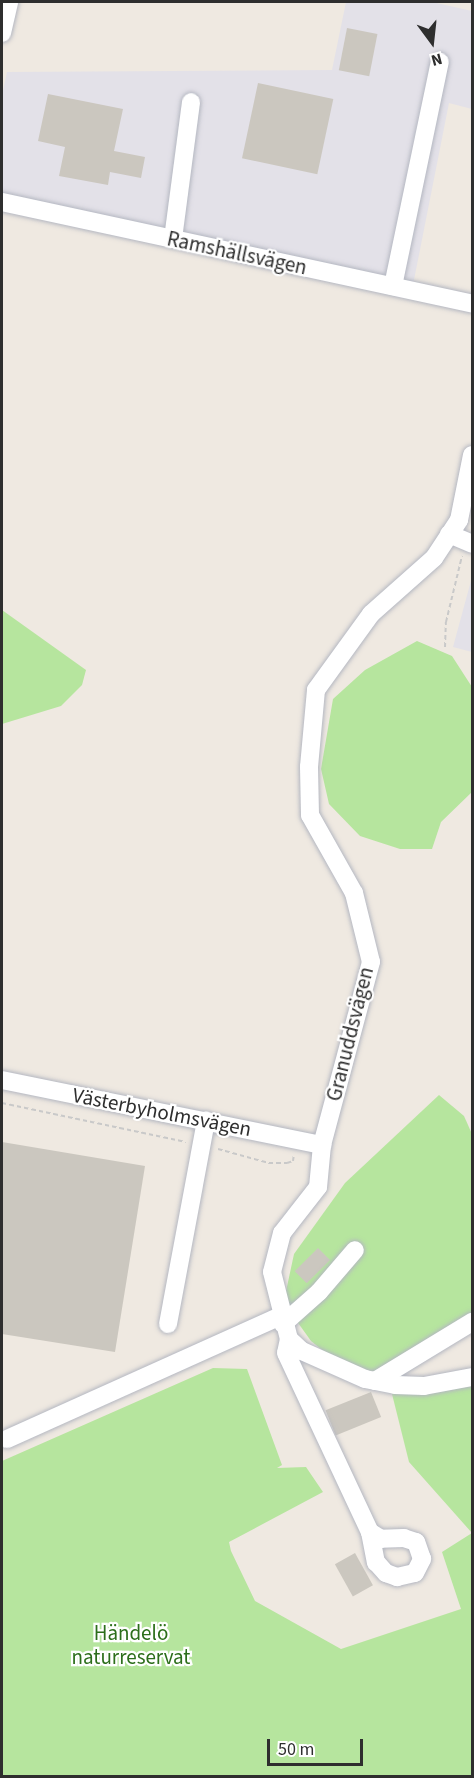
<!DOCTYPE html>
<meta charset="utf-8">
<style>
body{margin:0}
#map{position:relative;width:474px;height:1778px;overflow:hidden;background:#efe9e1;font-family:"Source Sans 3",sans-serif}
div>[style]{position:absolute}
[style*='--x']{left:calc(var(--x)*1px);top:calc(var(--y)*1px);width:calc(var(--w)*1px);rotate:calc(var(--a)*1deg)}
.industrial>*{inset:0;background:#e3e1e8}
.green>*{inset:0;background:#b6e59e}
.building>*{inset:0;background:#cbc7bf;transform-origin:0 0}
.path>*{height:2px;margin-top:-1px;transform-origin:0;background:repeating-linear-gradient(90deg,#c9c9c9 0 4.5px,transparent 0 7.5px)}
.roads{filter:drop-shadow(0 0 2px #b4b7c1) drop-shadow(0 0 2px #b4b7c1)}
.minor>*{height:18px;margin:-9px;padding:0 9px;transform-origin:9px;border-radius:9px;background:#fff}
span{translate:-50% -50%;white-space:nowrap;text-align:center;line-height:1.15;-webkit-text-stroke:4.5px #fff;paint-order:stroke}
.street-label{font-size:21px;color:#2e2e2e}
.park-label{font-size:21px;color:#2c6e1b}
.frame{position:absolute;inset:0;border:3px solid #2e2e2e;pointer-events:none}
.north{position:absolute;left:402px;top:12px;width:60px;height:60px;-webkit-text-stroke:4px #fff;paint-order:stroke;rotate:165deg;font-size:16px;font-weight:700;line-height:24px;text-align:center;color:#2e2e2e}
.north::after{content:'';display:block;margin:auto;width:21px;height:27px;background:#2e2e2e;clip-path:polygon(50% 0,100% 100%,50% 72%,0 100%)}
.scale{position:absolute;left:267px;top:1739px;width:96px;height:27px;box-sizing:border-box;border:3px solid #2e2e2e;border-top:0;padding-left:8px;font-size:18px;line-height:21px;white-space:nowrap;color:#2e2e2e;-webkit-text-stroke:4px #fff;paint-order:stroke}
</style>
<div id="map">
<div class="industrial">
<div style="clip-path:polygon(346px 2px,432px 2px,472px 11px,472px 109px,449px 103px,413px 285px,2px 194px,2px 95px,7px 72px,332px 70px)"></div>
<div style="clip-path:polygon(472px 577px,472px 652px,453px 647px)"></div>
</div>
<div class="green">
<div style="clip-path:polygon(2px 610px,86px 670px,82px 685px,61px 706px,2px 724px)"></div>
<div style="clip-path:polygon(417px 641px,452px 656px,472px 687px,472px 792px,441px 822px,432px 849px,400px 849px,360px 836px,329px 804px,321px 769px,333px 699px,365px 670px)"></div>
<div style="clip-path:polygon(439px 1095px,464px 1116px,472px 1134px,472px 1313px,379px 1372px,365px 1370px,332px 1358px,311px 1341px,296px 1320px,285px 1296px,294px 1254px,345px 1183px)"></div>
<div style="clip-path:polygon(213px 1368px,247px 1369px,282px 1465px,277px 1468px,306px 1467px,323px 1492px,229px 1542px,231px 1551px,255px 1601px,341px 1649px,461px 1609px,442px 1552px,472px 1533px,409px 1462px,391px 1390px,418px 1394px,472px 1386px,472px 1776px,2px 1776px,2px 1461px)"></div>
</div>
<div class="building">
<div style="left:347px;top:28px;width:31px;height:43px;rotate:11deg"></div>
<div style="left:258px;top:83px;width:77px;height:77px;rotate:12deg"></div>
<div style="clip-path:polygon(48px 94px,123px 109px,114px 151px,145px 157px,141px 178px,110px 172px,108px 185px,59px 176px,65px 147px,38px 141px)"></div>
<div style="clip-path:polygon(2px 1142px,145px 1166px,115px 1352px,2px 1334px)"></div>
<div style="left:318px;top:1248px;width:17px;height:33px;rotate:45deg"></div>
<div style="left:371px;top:1392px;width:27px;height:49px;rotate:68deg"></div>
<div style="left:355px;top:1553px;width:37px;height:23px;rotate:61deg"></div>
</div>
<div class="path">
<div style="--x:445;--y:647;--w:25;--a:-88"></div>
<div style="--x:446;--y:622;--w:68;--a:-76.4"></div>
<div style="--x:2;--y:1103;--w:188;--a:12"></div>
<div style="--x:218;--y:1149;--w:53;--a:15.4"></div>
<div style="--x:269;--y:1163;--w:18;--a:0"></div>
<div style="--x:287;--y:1163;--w:6;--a:-18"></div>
<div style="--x:293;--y:1161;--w:7;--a:-82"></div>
</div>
<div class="roads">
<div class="minor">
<div style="--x:2;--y:33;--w:32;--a:-77"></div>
<div style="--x:2;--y:202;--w:481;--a:12.2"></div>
<div style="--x:173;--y:239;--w:138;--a:-82.5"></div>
<div style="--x:393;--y:286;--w:229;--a:-78.2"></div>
<div style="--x:472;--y:455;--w:66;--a:101.3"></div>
<div style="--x:459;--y:520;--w:45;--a:123.3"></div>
<div style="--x:434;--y:558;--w:84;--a:138.4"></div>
<div style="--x:371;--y:614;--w:94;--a:125.9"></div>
<div style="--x:316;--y:690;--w:77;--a:95.2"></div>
<div style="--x:309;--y:767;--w:48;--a:88.8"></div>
<div style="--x:310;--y:815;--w:90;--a:60.6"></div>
<div style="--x:354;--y:893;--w:71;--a:76.2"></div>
<div style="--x:371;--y:962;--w:189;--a:105"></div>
<div style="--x:322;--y:1145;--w:42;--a:95.4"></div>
<div style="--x:318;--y:1187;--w:58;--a:128"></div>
<div style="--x:282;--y:1233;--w:40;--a:104.4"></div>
<div style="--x:272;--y:1272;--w:69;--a:75.8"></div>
<div style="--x:289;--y:1339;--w:18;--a:43"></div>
<div style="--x:302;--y:1351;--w:69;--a:24"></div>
<div style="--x:365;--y:1379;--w:31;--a:11"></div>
<div style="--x:395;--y:1385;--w:29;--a:2"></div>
<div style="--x:424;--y:1386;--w:49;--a:-10.6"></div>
<div style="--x:449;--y:534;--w:25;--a:23"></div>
<div style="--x:2;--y:1080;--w:327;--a:11.5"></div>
<div style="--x:168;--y:1324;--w:207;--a:-79.4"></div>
<div style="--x:283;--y:1324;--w:48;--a:-41.6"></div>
<div style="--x:319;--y:1292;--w:55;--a:-49.4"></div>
<div style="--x:289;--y:1339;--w:14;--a:102"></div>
<div style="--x:286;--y:1353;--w:198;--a:64.9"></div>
<div style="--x:370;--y:1532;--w:31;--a:79"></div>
<div style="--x:376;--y:1562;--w:15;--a:48"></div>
<div style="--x:386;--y:1573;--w:12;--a:20"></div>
<div style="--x:397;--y:1577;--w:18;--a:-13"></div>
<div style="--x:415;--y:1573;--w:16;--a:-63"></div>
<div style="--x:422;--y:1559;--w:18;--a:-109"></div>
<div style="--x:416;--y:1542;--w:13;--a:-162"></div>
<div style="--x:404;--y:1538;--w:23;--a:178"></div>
<div style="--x:381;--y:1539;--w:13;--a:-148"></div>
<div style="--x:375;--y:1381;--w:114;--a:-31.3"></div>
<div style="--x:7;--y:1439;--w:300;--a:-24.2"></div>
</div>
</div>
<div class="street-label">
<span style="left:237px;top:253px;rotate:12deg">Ramshällsvägen</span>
<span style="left:350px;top:1034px;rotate:-76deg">Granuddsvägen</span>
<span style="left:162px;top:1112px;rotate:11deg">Västerbyholmsvägen</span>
</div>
<div class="park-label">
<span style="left:131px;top:1645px">Händelö<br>naturreservat</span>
</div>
<div class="frame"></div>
<div class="north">N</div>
<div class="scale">50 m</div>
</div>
